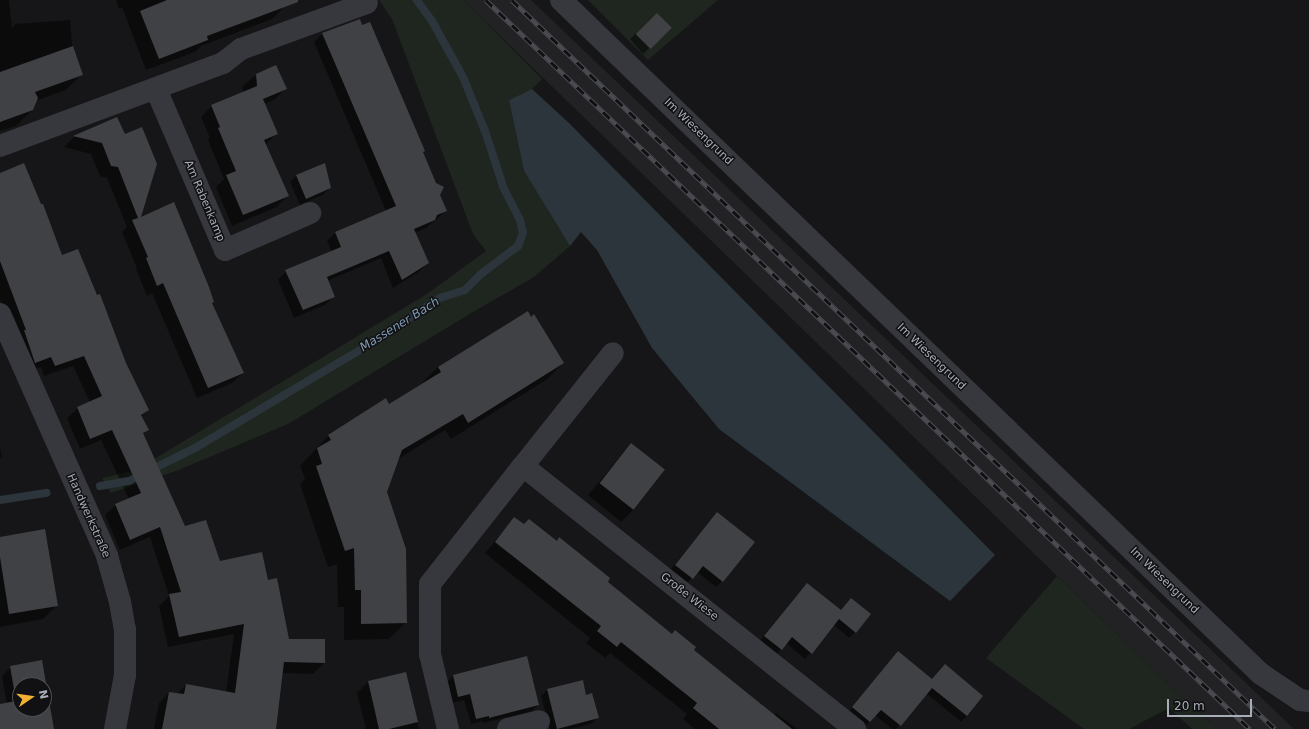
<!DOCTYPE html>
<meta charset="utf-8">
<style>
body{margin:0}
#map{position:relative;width:1309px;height:729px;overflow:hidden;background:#161618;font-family:"DejaVu Sans",sans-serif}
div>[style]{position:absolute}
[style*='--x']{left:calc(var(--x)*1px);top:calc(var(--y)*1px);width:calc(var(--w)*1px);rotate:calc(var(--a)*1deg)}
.built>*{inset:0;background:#222225}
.green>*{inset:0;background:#1e261f}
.water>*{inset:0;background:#2c353c}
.shadow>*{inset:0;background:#0007}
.stream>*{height:8px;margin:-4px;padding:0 4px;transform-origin:4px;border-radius:4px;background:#2c353c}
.building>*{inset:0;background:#404145;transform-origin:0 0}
.minor>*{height:22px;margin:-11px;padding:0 11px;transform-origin:11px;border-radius:11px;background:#37383d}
.rail>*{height:4.5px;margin-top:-2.25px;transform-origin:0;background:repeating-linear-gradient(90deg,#111113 0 9px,#4a4c52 0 18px);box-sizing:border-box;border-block:1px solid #4a4c52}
span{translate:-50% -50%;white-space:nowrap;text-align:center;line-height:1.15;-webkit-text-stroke:3px #111113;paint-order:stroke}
.street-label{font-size:11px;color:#a8adb8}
.water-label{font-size:12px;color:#7f9bb3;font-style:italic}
.north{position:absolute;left:12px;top:677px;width:40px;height:40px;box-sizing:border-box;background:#111113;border:1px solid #4d4f55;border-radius:50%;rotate:77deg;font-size:11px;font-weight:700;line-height:16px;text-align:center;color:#a8adb8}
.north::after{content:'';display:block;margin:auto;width:14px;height:18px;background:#f2b134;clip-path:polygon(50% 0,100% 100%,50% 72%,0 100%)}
.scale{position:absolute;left:1167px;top:699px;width:85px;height:18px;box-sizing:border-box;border:2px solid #a8adb8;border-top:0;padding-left:5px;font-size:12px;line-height:14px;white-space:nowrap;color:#a8adb8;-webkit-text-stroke:3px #111113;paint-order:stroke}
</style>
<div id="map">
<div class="built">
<div style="clip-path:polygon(463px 0,531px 0,1294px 729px,1218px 729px,1183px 698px)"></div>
</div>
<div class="green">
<div style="clip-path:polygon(379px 0,463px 0,542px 79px,532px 89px,509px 100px,524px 171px,570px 246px,534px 277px,473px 312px,288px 424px,176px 471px,111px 493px,102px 478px,136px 470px,427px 294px,486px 251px,473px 234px,392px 19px)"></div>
<div style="clip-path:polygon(588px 0,718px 0,648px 60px)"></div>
<div style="clip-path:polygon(1057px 576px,1183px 698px,1218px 729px,1192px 729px,1169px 708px,1129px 729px,1084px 729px,986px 658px)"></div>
</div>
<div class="water">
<div style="clip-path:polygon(532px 89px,569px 123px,995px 555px,950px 601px,719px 429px,652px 348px,597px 250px,581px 232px,570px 246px,524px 171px,509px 100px)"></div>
</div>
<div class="shadow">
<div style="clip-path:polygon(0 0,9px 0,12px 28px,15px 24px,70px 20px,72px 44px,82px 74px,66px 90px,35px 101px,32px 110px,16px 126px,0 131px)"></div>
<div style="clip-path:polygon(116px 0,281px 0,284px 7px,272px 19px,201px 46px,195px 52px,146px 70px,122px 7px,119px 9px)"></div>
<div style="clip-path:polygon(636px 33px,664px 34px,643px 54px,630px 39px)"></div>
<div style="clip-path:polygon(322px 34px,422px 153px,446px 211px,426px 228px,415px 233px,428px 263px,420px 271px,393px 288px,381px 258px,327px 281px,334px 296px,325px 305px,294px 318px,278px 280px,286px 271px,332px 252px,327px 241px,336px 232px,386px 211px,314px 42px)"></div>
<div style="clip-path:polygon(276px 67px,285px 89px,274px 100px,264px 104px,276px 134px,265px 145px,287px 196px,277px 207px,232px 226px,216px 187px,224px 179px,208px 140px,210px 138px,201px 117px,212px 106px,244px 92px,242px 87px,253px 77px)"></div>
<div style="clip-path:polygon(116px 118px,139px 218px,213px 302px,211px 304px,243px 373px,232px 383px,197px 398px,152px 293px,147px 296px,136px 269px,137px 268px,122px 232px,127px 227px,107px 178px,100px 176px,91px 154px,64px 147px,74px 137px)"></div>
<div style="clip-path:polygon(325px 164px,330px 188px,324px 194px,300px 205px,290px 182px,296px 176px)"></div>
<div style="clip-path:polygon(0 174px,61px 257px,125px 364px,148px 410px,141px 417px,147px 430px,143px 434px,185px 527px,219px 562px,268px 581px,288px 640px,324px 640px,324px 663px,313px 674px,282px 673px,275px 729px,154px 729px,159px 703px,169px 693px,177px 694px,186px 685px,226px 692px,234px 634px,168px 647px,159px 606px,169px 596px,150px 537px,120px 550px,105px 515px,116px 505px,129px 499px,101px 440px,80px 449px,67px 418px,78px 408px,90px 402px,73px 366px,44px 376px,41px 367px,25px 372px,0 299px)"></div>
<div style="clip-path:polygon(563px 363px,546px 380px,451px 439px,445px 430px,398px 459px,386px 492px,406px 622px,389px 639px,344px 640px,344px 607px,338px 607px,337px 564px,328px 567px,300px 484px,305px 479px,300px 466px,328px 436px,388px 405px,421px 384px,438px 367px)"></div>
<div style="clip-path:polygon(631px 444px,664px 470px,633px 510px,621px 522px,588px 495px)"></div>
<div style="clip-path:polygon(0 448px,2px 456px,0 458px)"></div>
<div style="clip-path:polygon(515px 518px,606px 582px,773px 716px,776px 713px,797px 729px,695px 729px,683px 719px,687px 714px,610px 653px,605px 658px,586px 643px,590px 638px,485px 553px)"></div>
<div style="clip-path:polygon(712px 519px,722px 581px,716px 587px,697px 572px,686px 584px,669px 571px)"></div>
<div style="clip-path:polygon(0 538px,57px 605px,43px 619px,0 627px)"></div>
<div style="clip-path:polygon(801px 590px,841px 611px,855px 632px,849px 638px,834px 625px,805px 659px,786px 643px,775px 655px,759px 642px)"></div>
<div style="clip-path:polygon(898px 652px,932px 680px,967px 716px,961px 722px,926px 693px,896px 729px,892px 729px,875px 715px,864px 728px,847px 714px)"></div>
<div style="clip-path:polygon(evenodd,41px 661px,53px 729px,0 729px,0 705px,7px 704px,2px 676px,11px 667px,41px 661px,20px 685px,44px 685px,44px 709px,20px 709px,20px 685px)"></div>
<div style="clip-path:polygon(405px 673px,419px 729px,366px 729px,357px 693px,368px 682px)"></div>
<div style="clip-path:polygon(453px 676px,538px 705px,532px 711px,483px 723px,483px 721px,471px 724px,464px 700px,452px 703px,447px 682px)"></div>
<div style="clip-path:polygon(547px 690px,586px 696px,597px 718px,591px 724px,570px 729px,550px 729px,541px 696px)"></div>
</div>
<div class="stream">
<div style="--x:100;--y:486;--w:29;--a:-10"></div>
<div style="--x:129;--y:481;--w:74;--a:-26.6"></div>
<div style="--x:195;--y:448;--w:198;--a:-30.7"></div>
<div style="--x:365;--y:347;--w:90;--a:-33.2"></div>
<div style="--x:440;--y:298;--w:26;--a:-18"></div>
<div style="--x:465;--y:290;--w:23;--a:-45"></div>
<div style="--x:481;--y:274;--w:46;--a:-37.1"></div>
<div style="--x:518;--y:246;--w:14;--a:-69"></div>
<div style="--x:523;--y:233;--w:13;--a:-103"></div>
<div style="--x:520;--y:220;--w:38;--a:-117"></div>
<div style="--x:503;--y:186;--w:58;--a:-108.1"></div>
<div style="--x:485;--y:131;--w:58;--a:-112.2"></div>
<div style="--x:463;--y:77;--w:64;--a:-119"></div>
<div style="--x:432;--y:21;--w:26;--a:-126"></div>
<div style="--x:0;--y:500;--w:47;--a:-8.7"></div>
</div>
<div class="building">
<div style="clip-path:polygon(167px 0,298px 0,298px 2px,207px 36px,208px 40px,159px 59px,140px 11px)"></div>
<div style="left:657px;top:13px;width:21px;height:30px;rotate:45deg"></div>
<div style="clip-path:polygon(360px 19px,362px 25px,370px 22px,425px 151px,423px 152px,436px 183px,444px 187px,440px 195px,447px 211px,437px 215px,435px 220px,414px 229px,429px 263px,402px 280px,389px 251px,327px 277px,335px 297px,303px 310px,285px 270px,341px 247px,335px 232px,396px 206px,322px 33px)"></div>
<div style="clip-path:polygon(73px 46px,83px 75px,35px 92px,38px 98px,33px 110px,0 122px,0 72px)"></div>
<div style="clip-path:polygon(276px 65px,287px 89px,263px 99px,278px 134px,264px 140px,289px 196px,243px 215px,226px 175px,236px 171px,218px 128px,220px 127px,211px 105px,257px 86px,256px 74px)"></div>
<div style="clip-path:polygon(117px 117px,125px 134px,142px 127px,157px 164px,141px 217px,174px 202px,209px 287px,214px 302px,212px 303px,244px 373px,208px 388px,163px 283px,157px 286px,146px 258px,148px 257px,132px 220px,138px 218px,118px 167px,111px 166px,102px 143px,73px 136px)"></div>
<div style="clip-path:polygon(24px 163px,41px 204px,43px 204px,62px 255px,78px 249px,97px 295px,100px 294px,126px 363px,149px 410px,141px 415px,149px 430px,143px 433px,185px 526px,206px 520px,220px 561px,262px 552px,268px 580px,277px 578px,289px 639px,325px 639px,325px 663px,284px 662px,276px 729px,162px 729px,169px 692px,184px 694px,186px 684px,235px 693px,244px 624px,179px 637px,169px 594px,181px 592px,160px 527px,130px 540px,115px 504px,141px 493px,112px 430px,90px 439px,77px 407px,102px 396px,84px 356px,55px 366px,51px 357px,35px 363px,24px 330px,26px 330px,0 261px,0 173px)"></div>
<div style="clip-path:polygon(325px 163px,331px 188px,306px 199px,296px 175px)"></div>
<div style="clip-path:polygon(528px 311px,531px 317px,534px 314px,564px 363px,468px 423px,463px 414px,402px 450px,387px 492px,406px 549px,407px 623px,361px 624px,361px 590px,355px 590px,354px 548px,345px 551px,316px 466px,322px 464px,317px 448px,331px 440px,328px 435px,386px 398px,389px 404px,441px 372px,438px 367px)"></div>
<div style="left:631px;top:443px;width:43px;height:51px;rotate:38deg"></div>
<div style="clip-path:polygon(717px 512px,755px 542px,723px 582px,703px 566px,693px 579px,675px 565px)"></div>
<div style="clip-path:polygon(514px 517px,524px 524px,529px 519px,557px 541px,559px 537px,610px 578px,608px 582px,672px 634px,675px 630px,686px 639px,696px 647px,694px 650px,792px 729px,719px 729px,693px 708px,697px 703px,621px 642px,617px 647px,597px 631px,601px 626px,495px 542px)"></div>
<div style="clip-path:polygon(45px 529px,58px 606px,9px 614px,0 557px,0 537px)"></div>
<div style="clip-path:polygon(807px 583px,841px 610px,851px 598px,871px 614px,856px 633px,839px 619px,812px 654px,792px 637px,782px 650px,764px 636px)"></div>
<div style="clip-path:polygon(898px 651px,932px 679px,945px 664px,983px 696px,967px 716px,932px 688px,901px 726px,881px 710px,870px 722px,852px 707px)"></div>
<div style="clip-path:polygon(527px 656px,539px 705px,489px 718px,489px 716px,476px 719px,470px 694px,458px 697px,453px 675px)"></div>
<div style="clip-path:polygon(evenodd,42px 660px,54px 729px,0 729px,0 704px,16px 701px,10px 666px,42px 660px,20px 685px,44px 685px,44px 709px,20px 709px,20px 685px)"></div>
<div style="clip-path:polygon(406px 672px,418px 722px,389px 729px,379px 729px,368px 681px)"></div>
<div style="clip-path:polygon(583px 680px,586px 695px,592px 693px,599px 718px,557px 729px,547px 689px)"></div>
</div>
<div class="minor">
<div style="--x:561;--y:0;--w:972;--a:43.92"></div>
<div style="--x:1261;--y:674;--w:47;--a:33.7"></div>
<div style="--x:1300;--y:700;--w:9;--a:6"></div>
<div style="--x:156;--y:89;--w:175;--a:66.8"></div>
<div style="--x:225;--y:250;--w:93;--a:-23.5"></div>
<div style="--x:0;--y:146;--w:238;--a:-20.4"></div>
<div style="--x:223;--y:63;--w:23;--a:-38"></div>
<div style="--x:241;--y:49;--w:134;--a:-20.1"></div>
<div style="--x:0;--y:314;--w:265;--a:66.1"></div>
<div style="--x:107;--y:556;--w:48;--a:74.2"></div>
<div style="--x:120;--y:602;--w:27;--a:80"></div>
<div style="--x:125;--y:629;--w:46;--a:90"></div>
<div style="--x:125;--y:675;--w:55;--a:100.5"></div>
<div style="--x:523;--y:466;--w:144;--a:-51.5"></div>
<div style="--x:448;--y:729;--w:77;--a:-103.5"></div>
<div style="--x:430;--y:654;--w:70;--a:-90"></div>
<div style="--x:430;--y:584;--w:150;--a:-51.8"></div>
<div style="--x:523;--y:466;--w:424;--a:38.4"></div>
<div style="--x:508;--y:729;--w:32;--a:-14"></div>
</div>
<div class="rail">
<div style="--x:486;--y:0;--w:1056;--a:43.66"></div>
<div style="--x:512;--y:0;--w:1055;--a:43.69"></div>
</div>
<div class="street-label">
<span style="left:698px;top:132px;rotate:44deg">Im Wiesengrund</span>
<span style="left:204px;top:201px;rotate:67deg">Am Rabenkamp</span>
<span style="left:931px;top:357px;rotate:44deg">Im Wiesengrund</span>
<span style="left:88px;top:516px;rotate:66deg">Handwerkstraße</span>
<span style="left:1164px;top:581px;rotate:44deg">Im Wiesengrund</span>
<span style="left:689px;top:597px;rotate:38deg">Große Wiese</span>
</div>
<div class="water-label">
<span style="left:400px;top:325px;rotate:-32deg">Massener Bach</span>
</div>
<div class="north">N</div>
<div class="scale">20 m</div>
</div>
